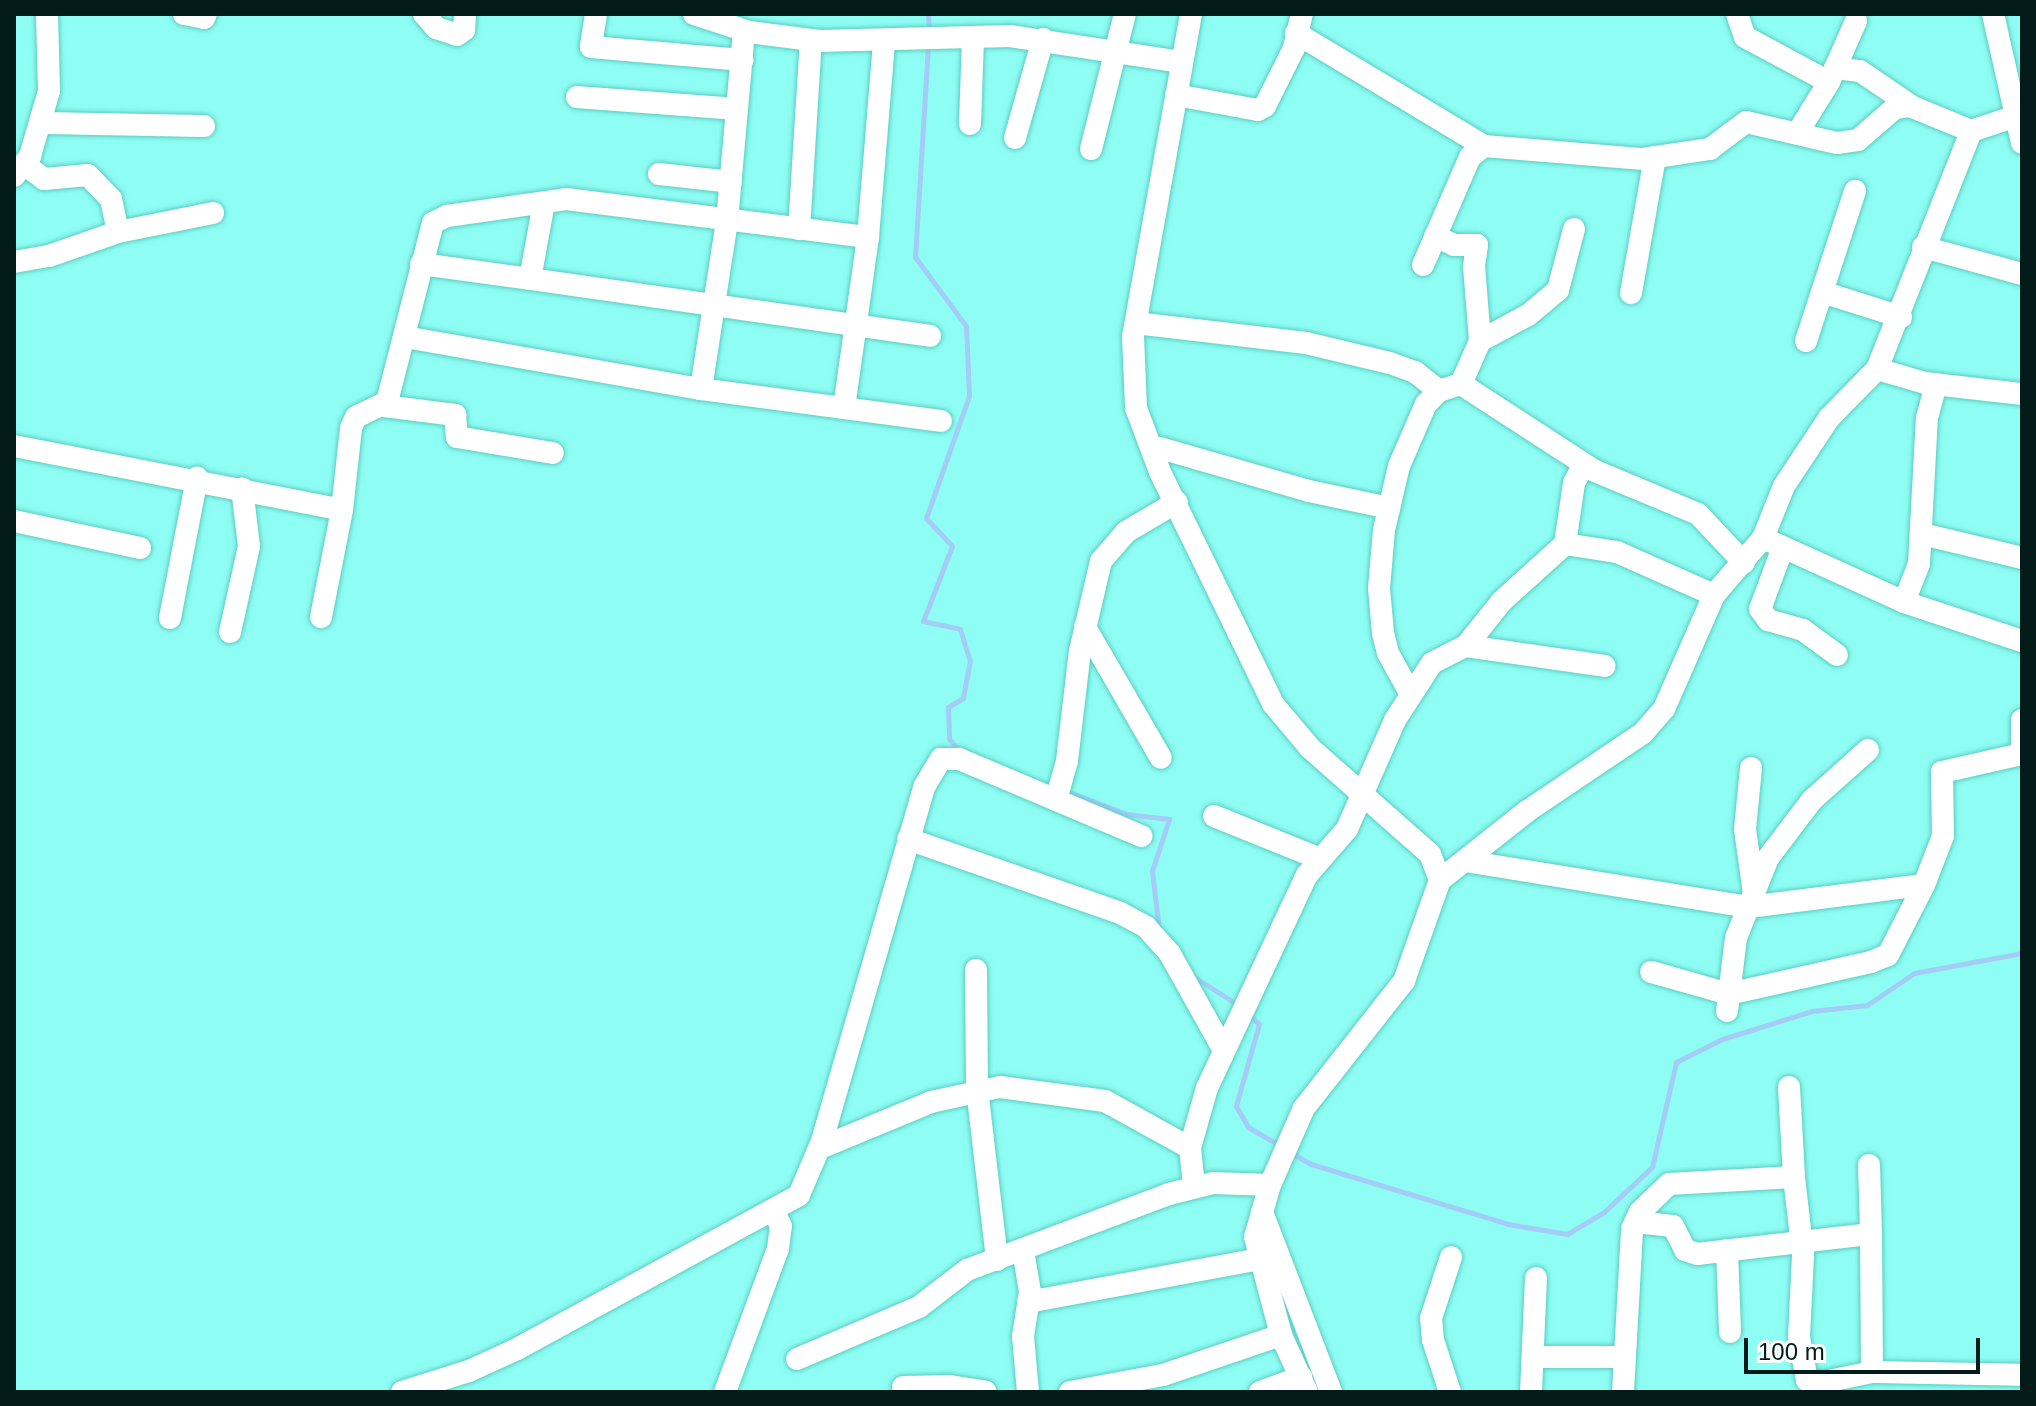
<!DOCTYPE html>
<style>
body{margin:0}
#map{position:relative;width:2036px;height:1406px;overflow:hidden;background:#8efdf3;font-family:Arial,sans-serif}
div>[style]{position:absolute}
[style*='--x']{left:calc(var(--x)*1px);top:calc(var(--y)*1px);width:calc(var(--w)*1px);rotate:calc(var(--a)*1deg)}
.stream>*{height:5px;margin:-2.5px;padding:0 2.5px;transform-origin:2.5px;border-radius:2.5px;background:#a3cdf7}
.roads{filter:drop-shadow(0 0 2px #5ccdc3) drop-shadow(0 0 2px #5ccdc3)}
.minor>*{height:22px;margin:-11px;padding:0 11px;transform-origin:11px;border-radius:11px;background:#fff}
span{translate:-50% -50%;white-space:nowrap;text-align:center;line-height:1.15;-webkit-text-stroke:7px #fff;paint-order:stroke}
.frame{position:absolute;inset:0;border:16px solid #031b19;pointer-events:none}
.scale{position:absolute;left:1744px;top:1338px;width:236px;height:36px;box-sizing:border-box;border:4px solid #031b19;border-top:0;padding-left:10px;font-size:24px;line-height:28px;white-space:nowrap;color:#031b19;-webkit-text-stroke:6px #fff;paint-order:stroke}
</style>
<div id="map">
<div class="stream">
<div style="--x:928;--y:14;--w:17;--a:87"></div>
<div style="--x:928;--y:45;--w:212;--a:93.5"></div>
<div style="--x:915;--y:257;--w:86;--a:53.5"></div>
<div style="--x:966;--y:326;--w:70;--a:87.5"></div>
<div style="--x:969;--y:396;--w:129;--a:109.4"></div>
<div style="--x:926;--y:518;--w:38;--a:47"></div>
<div style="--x:952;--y:546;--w:80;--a:111.1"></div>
<div style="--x:923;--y:621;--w:38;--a:12"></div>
<div style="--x:960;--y:629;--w:34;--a:73"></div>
<div style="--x:970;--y:661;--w:38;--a:101"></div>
<div style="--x:963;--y:698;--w:17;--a:149"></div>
<div style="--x:948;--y:707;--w:32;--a:88"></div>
<div style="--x:949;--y:739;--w:16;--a:47"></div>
<div style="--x:1069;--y:792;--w:62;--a:20.8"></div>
<div style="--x:1127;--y:814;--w:42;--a:6.8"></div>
<div style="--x:1169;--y:819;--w:55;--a:108.1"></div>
<div style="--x:1152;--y:871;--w:59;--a:83.2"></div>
<div style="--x:1193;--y:976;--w:54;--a:32.8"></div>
<div style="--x:1249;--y:1015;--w:13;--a:42"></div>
<div style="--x:1259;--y:1024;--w:85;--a:105.7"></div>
<div style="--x:1236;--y:1106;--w:24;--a:60"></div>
<div style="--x:1248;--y:1127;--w:39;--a:30"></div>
<div style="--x:1290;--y:1152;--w:24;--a:30"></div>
<div style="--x:1311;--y:1164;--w:206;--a:16.9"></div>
<div style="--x:1508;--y:1224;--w:60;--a:9.6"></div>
<div style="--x:1567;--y:1234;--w:43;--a:-30.7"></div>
<div style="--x:1604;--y:1212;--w:66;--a:-43.2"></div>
<div style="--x:1652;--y:1167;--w:108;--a:-77.1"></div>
<div style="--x:1676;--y:1062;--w:51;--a:-26.6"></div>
<div style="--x:1722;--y:1039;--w:94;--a:-17.3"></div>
<div style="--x:1812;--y:1011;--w:55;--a:-6.2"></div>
<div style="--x:1867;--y:1005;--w:57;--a:-34.2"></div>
<div style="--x:1914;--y:973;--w:110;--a:-10.5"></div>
</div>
<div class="roads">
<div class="minor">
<div style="--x:184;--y:14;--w:20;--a:11"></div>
<div style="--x:204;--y:18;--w:4;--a:-63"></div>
<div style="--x:424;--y:14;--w:18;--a:49"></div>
<div style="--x:436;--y:28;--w:22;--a:18"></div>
<div style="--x:457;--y:35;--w:9;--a:-36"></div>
<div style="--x:464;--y:30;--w:16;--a:-86"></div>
<div style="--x:596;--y:14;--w:33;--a:99"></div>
<div style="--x:591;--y:47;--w:152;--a:4.9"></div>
<div style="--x:694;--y:14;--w:58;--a:18.1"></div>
<div style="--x:749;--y:32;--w:71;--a:7.3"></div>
<div style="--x:819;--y:41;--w:191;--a:-1.5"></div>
<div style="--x:1010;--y:36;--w:174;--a:8.6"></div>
<div style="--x:1191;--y:14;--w:327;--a:100.2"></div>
<div style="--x:1133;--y:336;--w:72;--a:87.6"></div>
<div style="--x:1136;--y:408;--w:68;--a:69.4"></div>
<div style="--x:1160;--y:472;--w:258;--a:64"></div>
<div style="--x:1273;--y:704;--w:57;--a:49.9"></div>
<div style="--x:1310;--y:748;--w:160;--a:41.5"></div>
<div style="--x:1430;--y:854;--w:28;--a:69"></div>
<div style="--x:1440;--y:880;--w:107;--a:109.6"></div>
<div style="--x:1404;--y:981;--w:162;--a:128.2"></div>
<div style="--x:1304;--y:1108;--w:84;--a:113.8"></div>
<div style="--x:1270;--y:1185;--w:54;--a:106.1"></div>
<div style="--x:1255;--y:1237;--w:101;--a:75.1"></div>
<div style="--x:1281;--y:1335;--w:63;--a:65.5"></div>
<div style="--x:1737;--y:14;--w:24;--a:71"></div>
<div style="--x:1745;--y:37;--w:95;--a:28.2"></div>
<div style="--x:1993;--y:14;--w:132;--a:77.3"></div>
<div style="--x:1296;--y:33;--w:219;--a:31"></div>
<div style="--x:1835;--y:68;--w:25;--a:7"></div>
<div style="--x:1860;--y:71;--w:64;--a:34.2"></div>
<div style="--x:1176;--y:95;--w:83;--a:10.4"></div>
<div style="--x:1258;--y:110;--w:8;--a:-30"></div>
<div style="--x:1265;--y:106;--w:65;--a:-63.4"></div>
<div style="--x:1294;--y:48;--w:35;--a:-77"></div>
<div style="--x:577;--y:97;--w:160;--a:4.3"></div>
<div style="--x:42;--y:123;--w:162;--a:1.1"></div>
<div style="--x:970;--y:124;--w:87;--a:-88"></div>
<div style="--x:1798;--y:132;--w:59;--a:-58.2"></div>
<div style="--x:1829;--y:82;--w:67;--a:-66.1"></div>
<div style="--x:1015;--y:138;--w:103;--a:-74.2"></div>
<div style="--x:1091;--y:149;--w:139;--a:-75.9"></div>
<div style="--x:659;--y:174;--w:72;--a:6.3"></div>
<div style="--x:14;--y:176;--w:26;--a:-51"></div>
<div style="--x:30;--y:156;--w:68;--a:-73.7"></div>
<div style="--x:49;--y:91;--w:77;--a:-91.5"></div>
<div style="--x:799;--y:229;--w:189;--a:-86.4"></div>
<div style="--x:1574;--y:229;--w:63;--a:104.7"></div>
<div style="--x:1558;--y:290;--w:39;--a:140"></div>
<div style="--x:1528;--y:315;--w:55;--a:151.6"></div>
<div style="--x:1480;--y:341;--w:47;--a:113.8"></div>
<div style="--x:1461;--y:384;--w:160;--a:33"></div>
<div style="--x:1595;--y:471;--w:112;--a:22.7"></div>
<div style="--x:1698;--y:514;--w:67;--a:46.8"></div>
<div style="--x:118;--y:232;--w:97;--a:-11.3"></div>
<div style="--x:1435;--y:236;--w:21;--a:25"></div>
<div style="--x:1454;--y:245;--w:23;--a:0"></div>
<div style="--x:1477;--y:245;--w:21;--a:98"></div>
<div style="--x:1474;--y:266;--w:75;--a:85.4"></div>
<div style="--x:1923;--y:247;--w:103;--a:15.3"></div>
<div style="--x:14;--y:262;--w:36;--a:-10"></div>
<div style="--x:49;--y:256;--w:73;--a:-19.2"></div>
<div style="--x:118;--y:232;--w:34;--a:-102"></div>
<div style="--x:111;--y:199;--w:33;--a:-134"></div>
<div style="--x:88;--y:175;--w:44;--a:174.8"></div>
<div style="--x:44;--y:179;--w:25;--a:-143"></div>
<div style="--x:421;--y:264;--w:110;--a:7.8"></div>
<div style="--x:530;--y:279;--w:77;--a:-79.6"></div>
<div style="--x:1423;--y:265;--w:118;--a:-66.5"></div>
<div style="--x:1470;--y:157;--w:18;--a:-38"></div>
<div style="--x:1484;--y:146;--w:160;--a:4.7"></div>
<div style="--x:1643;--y:159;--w:68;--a:-8.5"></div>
<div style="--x:1710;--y:149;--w:45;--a:-36.9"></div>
<div style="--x:1746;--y:122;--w:93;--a:13"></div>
<div style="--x:1837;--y:143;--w:21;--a:-8"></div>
<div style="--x:1858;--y:140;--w:49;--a:-40.9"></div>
<div style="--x:1895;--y:108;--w:15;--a:-8"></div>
<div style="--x:1910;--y:106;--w:66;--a:22.3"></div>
<div style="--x:530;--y:279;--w:404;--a:8.1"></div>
<div style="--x:1822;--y:292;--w:83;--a:17.6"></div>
<div style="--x:1631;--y:293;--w:138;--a:-80"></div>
<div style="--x:1144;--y:324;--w:163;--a:6.7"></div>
<div style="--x:1306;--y:343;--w:86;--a:13.4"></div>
<div style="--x:1390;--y:363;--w:27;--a:20"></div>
<div style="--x:1415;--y:372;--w:31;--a:38"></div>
<div style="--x:405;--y:337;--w:301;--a:10"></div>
<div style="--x:701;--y:389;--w:242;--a:7.6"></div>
<div style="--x:1806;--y:341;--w:158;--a:-71.9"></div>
<div style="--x:1877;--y:369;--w:50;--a:16.3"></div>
<div style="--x:1925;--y:383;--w:98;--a:6.5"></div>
<div style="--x:701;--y:389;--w:170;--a:-81.2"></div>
<div style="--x:727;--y:221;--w:191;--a:-84.9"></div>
<div style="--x:384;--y:406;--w:72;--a:7.2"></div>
<div style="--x:455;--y:415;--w:22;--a:85"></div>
<div style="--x:457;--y:437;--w:97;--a:9.5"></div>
<div style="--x:844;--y:408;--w:173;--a:-82"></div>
<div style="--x:14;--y:446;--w:334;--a:11"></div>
<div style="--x:342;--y:510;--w:82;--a:-83.7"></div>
<div style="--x:351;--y:428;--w:12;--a:-66"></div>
<div style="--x:356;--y:417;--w:34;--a:-26"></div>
<div style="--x:387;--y:402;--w:185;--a:-75.6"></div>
<div style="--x:433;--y:223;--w:16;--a:-27"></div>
<div style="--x:447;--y:216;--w:120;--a:-8.1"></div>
<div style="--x:566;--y:199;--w:304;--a:7.2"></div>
<div style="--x:868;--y:237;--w:197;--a:-85.3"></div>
<div style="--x:1160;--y:448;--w:155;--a:16.1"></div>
<div style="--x:1309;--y:491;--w:82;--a:12"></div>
<div style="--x:14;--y:521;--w:129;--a:12.1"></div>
<div style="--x:1922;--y:534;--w:103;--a:13.5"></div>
<div style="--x:1763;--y:538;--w:155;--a:24.4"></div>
<div style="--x:1904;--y:602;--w:124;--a:18.3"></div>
<div style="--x:1565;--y:544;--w:53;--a:8.7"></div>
<div style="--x:1617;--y:552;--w:106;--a:23.9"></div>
<div style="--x:1782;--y:550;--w:63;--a:110.4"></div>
<div style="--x:1760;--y:609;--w:14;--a:54"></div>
<div style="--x:1768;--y:620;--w:36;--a:16"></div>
<div style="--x:1803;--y:630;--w:42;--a:36.3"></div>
<div style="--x:1904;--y:602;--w:41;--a:-68.5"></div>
<div style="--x:1919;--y:564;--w:146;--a:-86.9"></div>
<div style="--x:1927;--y:418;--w:35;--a:-75"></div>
<div style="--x:321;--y:617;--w:109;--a:-78.9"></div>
<div style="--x:170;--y:618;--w:143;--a:-79.1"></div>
<div style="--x:1085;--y:627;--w:151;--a:59.9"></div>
<div style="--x:230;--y:632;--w:88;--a:-77.5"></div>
<div style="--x:249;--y:546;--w:58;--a:-96.9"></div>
<div style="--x:1466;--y:646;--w:140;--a:8.2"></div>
<div style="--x:1410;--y:693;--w:46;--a:-118.8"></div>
<div style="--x:1388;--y:653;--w:21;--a:-104"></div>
<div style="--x:1383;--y:633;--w:45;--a:-95.1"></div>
<div style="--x:1379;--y:588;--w:58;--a:-85.1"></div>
<div style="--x:1384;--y:530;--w:66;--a:-76.8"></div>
<div style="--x:1399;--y:466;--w:68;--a:-66.5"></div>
<div style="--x:1426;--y:404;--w:18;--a:-45"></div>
<div style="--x:1439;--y:391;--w:23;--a:-18"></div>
<div style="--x:2022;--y:720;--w:31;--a:90"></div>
<div style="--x:1751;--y:768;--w:61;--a:95.6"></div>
<div style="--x:1745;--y:829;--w:66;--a:82.1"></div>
<div style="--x:1056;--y:800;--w:41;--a:-74.2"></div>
<div style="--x:1067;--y:761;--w:111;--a:-83.3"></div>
<div style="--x:1080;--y:651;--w:92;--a:-76.9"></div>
<div style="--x:1101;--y:561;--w:38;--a:-49"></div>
<div style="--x:1126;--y:532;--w:59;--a:-30.5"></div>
<div style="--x:1214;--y:816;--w:112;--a:22"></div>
<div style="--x:908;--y:839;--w:225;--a:19.2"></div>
<div style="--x:1120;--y:913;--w:30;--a:28"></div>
<div style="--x:1146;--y:927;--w:36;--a:48"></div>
<div style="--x:1170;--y:954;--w:109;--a:60.8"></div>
<div style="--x:1465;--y:861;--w:288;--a:9.2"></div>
<div style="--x:1749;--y:907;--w:176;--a:-7.2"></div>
<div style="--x:1924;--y:885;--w:79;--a:117.2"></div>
<div style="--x:1888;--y:955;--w:18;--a:158"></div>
<div style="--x:1871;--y:962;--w:146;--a:167.3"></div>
<div style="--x:1729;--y:994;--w:81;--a:-164.2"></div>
<div style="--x:1440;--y:880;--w:110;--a:-38.3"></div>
<div style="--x:1526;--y:812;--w:141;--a:-34"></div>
<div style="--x:1643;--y:733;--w:32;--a:-49"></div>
<div style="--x:1664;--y:709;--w:124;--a:-66.3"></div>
<div style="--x:1714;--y:595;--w:75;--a:-49.3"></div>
<div style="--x:1763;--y:538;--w:56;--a:-68"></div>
<div style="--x:1784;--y:486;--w:82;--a:-56.5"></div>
<div style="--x:1829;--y:418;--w:69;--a:-45.6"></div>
<div style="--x:1877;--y:369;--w:256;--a:-68.4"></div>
<div style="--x:1971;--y:131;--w:54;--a:-18.4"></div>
<div style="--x:1924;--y:885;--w:53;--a:-68.8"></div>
<div style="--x:1943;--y:836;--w:64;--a:-90.9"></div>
<div style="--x:1942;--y:772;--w:82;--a:-12.7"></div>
<div style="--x:976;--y:970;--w:119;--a:89.5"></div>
<div style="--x:977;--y:1089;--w:172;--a:83.3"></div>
<div style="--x:1727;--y:1011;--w:74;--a:-83"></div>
<div style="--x:1736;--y:938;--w:86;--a:-68.2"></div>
<div style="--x:1768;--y:858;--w:73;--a:-52.8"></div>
<div style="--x:1812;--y:800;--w:75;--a:-41.8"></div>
<div style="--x:1789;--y:1087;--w:90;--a:86.8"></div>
<div style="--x:820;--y:1148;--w:120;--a:-22.5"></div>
<div style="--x:931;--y:1102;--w:71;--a:-12.3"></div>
<div style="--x:1000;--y:1087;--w:106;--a:7.6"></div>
<div style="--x:1105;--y:1101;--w:97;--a:28.9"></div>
<div style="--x:1869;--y:1165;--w:69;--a:88.3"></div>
<div style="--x:1194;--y:1186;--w:38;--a:-96"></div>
<div style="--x:1190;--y:1148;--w:62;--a:-74.2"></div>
<div style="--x:1207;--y:1088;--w:235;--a:-64.9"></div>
<div style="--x:1307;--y:875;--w:61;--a:-49"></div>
<div style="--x:1347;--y:829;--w:119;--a:-66.2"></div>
<div style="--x:1395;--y:720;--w:68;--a:-57"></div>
<div style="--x:1432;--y:663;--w:38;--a:-27"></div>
<div style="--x:1466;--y:646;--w:58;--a:-51.3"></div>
<div style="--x:1502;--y:601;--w:85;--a:-42.1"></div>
<div style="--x:1565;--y:544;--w:62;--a:-81.6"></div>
<div style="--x:1574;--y:483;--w:21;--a:-62"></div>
<div style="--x:1262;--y:1212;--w:193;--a:69"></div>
<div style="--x:1635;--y:1222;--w:38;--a:6"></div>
<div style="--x:1673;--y:1226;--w:27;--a:63"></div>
<div style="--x:1685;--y:1250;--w:13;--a:18"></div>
<div style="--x:1697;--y:1254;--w:175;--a:-6.6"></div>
<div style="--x:1871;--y:1234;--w:138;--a:89.6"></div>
<div style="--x:1023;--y:1250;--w:43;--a:80.5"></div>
<div style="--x:1030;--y:1292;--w:45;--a:99"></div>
<div style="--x:1023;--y:1336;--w:56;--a:84.9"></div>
<div style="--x:1727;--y:1250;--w:82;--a:87.9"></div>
<div style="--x:1028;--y:1302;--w:235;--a:-10.5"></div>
<div style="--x:1533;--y:1357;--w:92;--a:0"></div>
<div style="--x:797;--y:1359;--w:133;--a:-23.1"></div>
<div style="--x:919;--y:1307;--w:61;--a:-37.6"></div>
<div style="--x:967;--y:1270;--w:216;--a:-20.6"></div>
<div style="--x:1169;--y:1194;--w:45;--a:-14"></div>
<div style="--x:1213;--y:1183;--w:57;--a:2"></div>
<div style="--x:903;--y:1387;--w:47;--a:-1.2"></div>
<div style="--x:950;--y:1386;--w:36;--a:9"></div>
<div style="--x:402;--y:1392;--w:70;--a:-17.4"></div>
<div style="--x:469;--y:1371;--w:53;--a:-24.6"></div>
<div style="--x:517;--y:1349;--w:321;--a:-28.6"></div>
<div style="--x:799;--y:1195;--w:59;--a:-66.9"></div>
<div style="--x:822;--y:1141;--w:368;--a:-73.9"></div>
<div style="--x:924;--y:787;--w:33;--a:-59"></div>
<div style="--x:941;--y:759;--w:18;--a:0"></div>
<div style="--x:959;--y:759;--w:198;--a:22.9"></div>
<div style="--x:725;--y:1392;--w:153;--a:-69.7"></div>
<div style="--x:778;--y:1249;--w:23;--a:-83"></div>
<div style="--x:781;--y:1226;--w:16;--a:-117"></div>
<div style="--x:1070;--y:1392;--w:95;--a:-10.4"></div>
<div style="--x:1163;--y:1375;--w:125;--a:-18.7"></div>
<div style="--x:1260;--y:1392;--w:44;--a:-20.1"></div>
<div style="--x:1450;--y:1392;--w:55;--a:-108.1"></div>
<div style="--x:1433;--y:1340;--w:22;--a:-95"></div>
<div style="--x:1431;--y:1318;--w:64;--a:-71.8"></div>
<div style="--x:1531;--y:1392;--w:114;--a:-87.5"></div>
<div style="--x:1623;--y:1392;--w:163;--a:-86.8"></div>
<div style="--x:1632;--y:1229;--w:19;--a:-65"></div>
<div style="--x:1640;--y:1212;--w:40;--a:-44"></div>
<div style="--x:1669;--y:1184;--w:125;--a:-3.2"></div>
<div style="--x:1794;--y:1177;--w:79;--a:83.4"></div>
<div style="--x:1803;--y:1255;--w:82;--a:92.8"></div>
<div style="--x:1799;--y:1337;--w:44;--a:79.5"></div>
<div style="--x:1807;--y:1380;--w:17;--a:7"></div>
<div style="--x:1824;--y:1382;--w:49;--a:-11.8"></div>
<div style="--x:1872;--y:1372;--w:150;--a:1.1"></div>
</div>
</div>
<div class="frame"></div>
<div class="scale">100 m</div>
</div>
